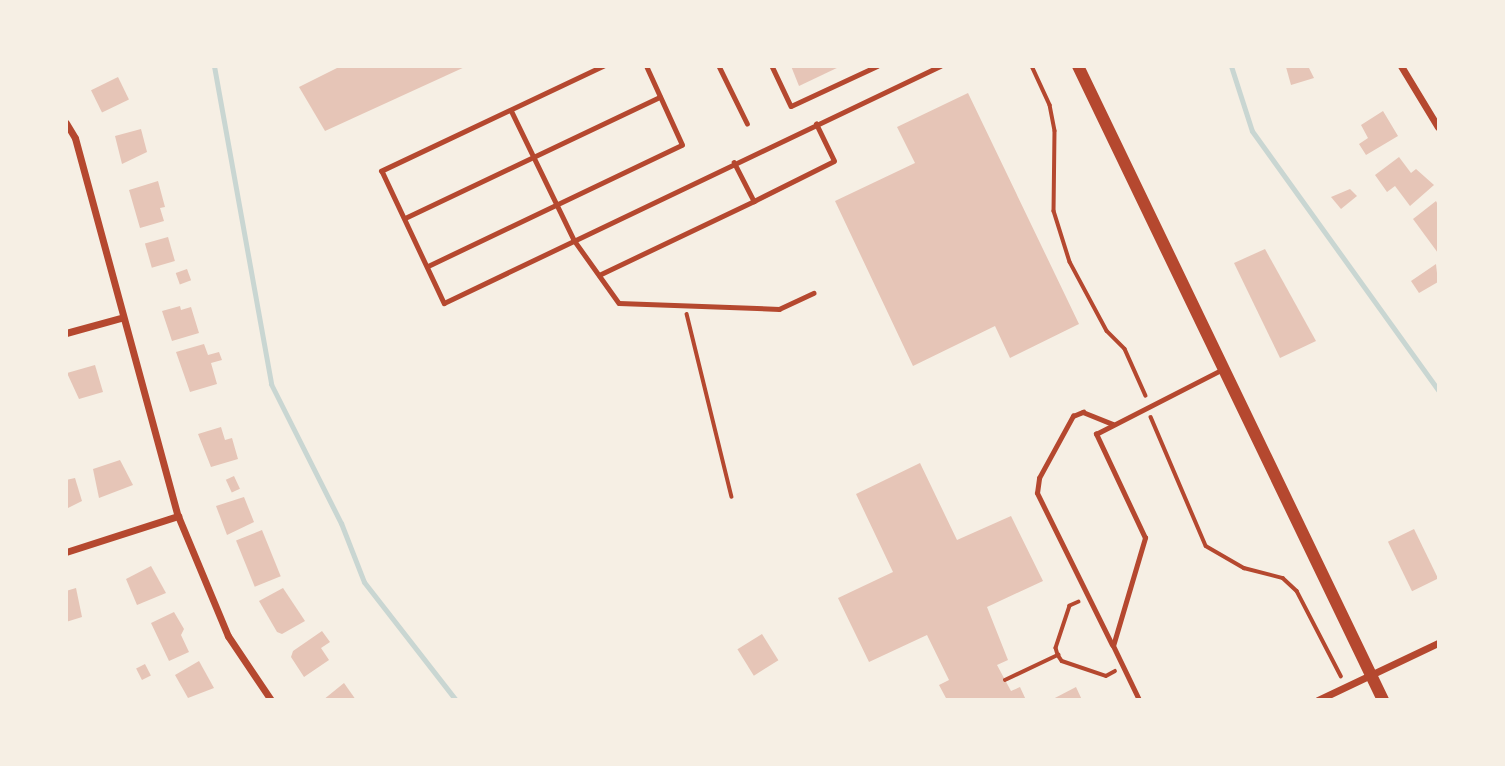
<!DOCTYPE html>
<style>
body{margin:0}
#map{position:relative;width:1505px;height:766px;overflow:hidden;background:#f6efe4;font-family:Arial,sans-serif}
div>[style]{position:absolute}
[style*='--x']{left:calc(var(--x)*1px);top:calc(var(--y)*1px);width:calc(var(--w)*1px);rotate:calc(var(--a)*1deg)}
.stream>*{height:5px;margin:-2.5px;padding:0 2.5px;transform-origin:2.5px;border-radius:2.5px;background:#c9d6d2}
.building>*{inset:0;background:#e6c5b7;transform-origin:0 0}
.path>*{height:3.5px;margin:-1.75px;padding:0 1.75px;transform-origin:1.75px;border-radius:1.75px;background:#b5482f}
.service>*{height:4.5px;margin:-2.25px;padding:0 2.25px;transform-origin:2.25px;border-radius:2.25px;background:#b5482f}
.minor>*{height:7px;margin:-3.5px;padding:0 3.5px;transform-origin:3.5px;border-radius:3.5px;background:#b5482f}
.primary>*{height:12px;margin:-6px;padding:0 6px;transform-origin:6px;border-radius:6px;background:#b5482f}
span{translate:-50% -50%;white-space:nowrap;text-align:center;line-height:1.15;-webkit-text-stroke:7px #f6efe4;paint-order:stroke}
.frame{position:absolute;inset:0;border:68px solid #f6efe4;pointer-events:none}
</style>
<div id="map">
<div class="stream">
<div style="--x:214;--y:66;--w:323;--a:79.8"></div>
<div style="--x:271;--y:384;--w:156;--a:63.3"></div>
<div style="--x:341;--y:523;--w:63;--a:68.7"></div>
<div style="--x:364;--y:582;--w:150;--a:52.1"></div>
<div style="--x:1231;--y:66;--w:68;--a:72.1"></div>
<div style="--x:1252;--y:131;--w:319;--a:54.3"></div>
</div>
<div class="building">
<div style="clip-path:polygon(341px 66px,467px 66px,325px 131px,299px 87px)"></div>
<div style="clip-path:polygon(791px 66px,841px 66px,799px 86px)"></div>
<div style="clip-path:polygon(1308px 66px,1314px 78px,1291px 85px,1286px 67px)"></div>
<div style="left:118px;top:77px;width:25px;height:30px;rotate:64deg"></div>
<div style="clip-path:polygon(968px 93px,1079px 324px,1010px 358px,995px 326px,913px 366px,835px 201px,915px 163px,897px 127px)"></div>
<div style="clip-path:polygon(1383px 111px,1398px 136px,1366px 155px,1359px 144px,1368px 138px,1361px 125px)"></div>
<div style="clip-path:polygon(141px 129px,147px 152px,122px 164px,115px 136px)"></div>
<div style="clip-path:polygon(1399px 157px,1411px 173px,1416px 169px,1434px 185px,1410px 206px,1395px 186px,1387px 192px,1375px 175px)"></div>
<div style="clip-path:polygon(158px 181px,165px 207px,160px 208px,164px 221px,140px 228px,129px 190px)"></div>
<div style="clip-path:polygon(1350px 189px,1357px 196px,1341px 209px,1331px 197px)"></div>
<div style="clip-path:polygon(1436px 201px,1438px 205px,1438px 253px,1413px 219px)"></div>
<div style="left:168px;top:237px;width:25px;height:24px;rotate:74deg"></div>
<div style="clip-path:polygon(1265px 249px,1316px 341px,1280px 358px,1234px 263px)"></div>
<div style="clip-path:polygon(1436px 264px,1438px 282px,1419px 293px,1411px 281px)"></div>
<div style="left:187px;top:269px;width:12px;height:12px;rotate:70deg"></div>
<div style="clip-path:polygon(180px 306px,181px 310px,191px 307px,199px 333px,172px 341px,162px 311px)"></div>
<div style="clip-path:polygon(204px 344px,208px 355px,219px 352px,222px 360px,211px 363px,217px 384px,190px 392px,176px 352px)"></div>
<div style="clip-path:polygon(95px 365px,103px 392px,79px 399px,67px 373px)"></div>
<div style="clip-path:polygon(221px 427px,225px 440px,232px 438px,238px 459px,211px 467px,198px 434px)"></div>
<div style="clip-path:polygon(120px 460px,133px 485px,99px 498px,93px 469px)"></div>
<div style="clip-path:polygon(920px 463px,957px 540px,1011px 516px,1043px 581px,987px 607px,1008px 660px,997px 665px,1011px 691px,1020px 687px,1026px 700px,947px 700px,939px 685px,949px 680px,927px 635px,869px 662px,838px 598px,893px 572px,856px 494px)"></div>
<div style="left:234px;top:476px;width:14px;height:9px;rotate:65deg"></div>
<div style="clip-path:polygon(75px 478px,82px 501px,66px 509px,66px 480px)"></div>
<div style="clip-path:polygon(244px 497px,254px 522px,227px 535px,216px 506px)"></div>
<div style="left:1414px;top:529px;width:55px;height:29px;rotate:64deg"></div>
<div style="left:262px;top:530px;width:50px;height:28px;rotate:68deg"></div>
<div style="clip-path:polygon(151px 566px,166px 593px,137px 605px,126px 579px)"></div>
<div style="clip-path:polygon(76px 588px,82px 617px,66px 622px,66px 591px)"></div>
<div style="clip-path:polygon(283px 588px,305px 621px,282px 634px,277px 632px,259px 601px)"></div>
<div style="clip-path:polygon(174px 612px,184px 629px,181px 635px,189px 652px,169px 661px,151px 623px)"></div>
<div style="clip-path:polygon(322px 631px,330px 642px,321px 648px,329px 660px,304px 677px,291px 657px,293px 651px)"></div>
<div style="left:762px;top:634px;width:31px;height:29px;rotate:58deg"></div>
<div style="clip-path:polygon(199px 661px,214px 688px,188px 698px,175px 675px)"></div>
<div style="left:145px;top:664px;width:13px;height:10px;rotate:63deg"></div>
<div style="clip-path:polygon(344px 683px,356px 700px,323px 700px)"></div>
<div style="clip-path:polygon(1076px 687px,1082px 700px,1051px 700px)"></div>
</div>
<div class="path">
<div style="--x:1032;--y:66;--w:43;--a:65.2"></div>
<div style="--x:1050;--y:105;--w:26;--a:79"></div>
<div style="--x:1055;--y:131;--w:80;--a:90.7"></div>
<div style="--x:1054;--y:211;--w:53;--a:72.6"></div>
<div style="--x:1070;--y:262;--w:78;--a:61.8"></div>
<div style="--x:1107;--y:331;--w:25;--a:45"></div>
<div style="--x:1125;--y:349;--w:51;--a:65.9"></div>
<div style="--x:687;--y:314;--w:188;--a:76.2"></div>
<div style="--x:1151;--y:417;--w:140;--a:66.9"></div>
<div style="--x:1206;--y:546;--w:44;--a:30.1"></div>
<div style="--x:1244;--y:568;--w:40;--a:14.4"></div>
<div style="--x:1283;--y:578;--w:19;--a:43"></div>
<div style="--x:1297;--y:591;--w:96;--a:62.6"></div>
<div style="--x:1079;--y:602;--w:10;--a:156"></div>
<div style="--x:1070;--y:606;--w:44;--a:108.4"></div>
<div style="--x:1056;--y:648;--w:7;--a:74"></div>
<div style="--x:1058;--y:655;--w:7;--a:56"></div>
<div style="--x:1062;--y:661;--w:46;--a:18.8"></div>
<div style="--x:1106;--y:676;--w:10;--a:-29"></div>
<div style="--x:1005;--y:680;--w:59;--a:-25.3"></div>
</div>
<div class="service">
<div style="--x:604;--y:66;--w:246;--a:154.7"></div>
<div style="--x:382;--y:171;--w:146;--a:64.8"></div>
<div style="--x:444;--y:303;--w:550;--a:-25.54"></div>
<div style="--x:719;--y:66;--w:64;--a:63.8"></div>
<div style="--x:772;--y:66;--w:44;--a:64.6"></div>
<div style="--x:791;--y:106;--w:95;--a:-24.9"></div>
<div style="--x:511;--y:110;--w:144;--a:64.1"></div>
<div style="--x:574;--y:240;--w:77;--a:54.5"></div>
<div style="--x:619;--y:303;--w:160;--a:2.1"></div>
<div style="--x:779;--y:309;--w:38;--a:-25"></div>
<div style="--x:734;--y:162;--w:44;--a:62.9"></div>
<div style="--x:754;--y:201;--w:89;--a:-26.6"></div>
<div style="--x:834;--y:161;--w:41;--a:-115.9"></div>
<div style="--x:405;--y:218;--w:282;--a:-25.4"></div>
<div style="--x:428;--y:266;--w:281;--a:-25.5"></div>
<div style="--x:682;--y:145;--w:87;--a:-114.5"></div>
<div style="--x:599;--y:275;--w:172;--a:-25.5"></div>
<div style="--x:1112;--y:645;--w:169;--a:-116.3"></div>
<div style="--x:1037;--y:493;--w:15;--a:-82"></div>
<div style="--x:1039;--y:478;--w:71;--a:-61.3"></div>
<div style="--x:1073;--y:416;--w:11;--a:-22"></div>
<div style="--x:1083;--y:412;--w:32;--a:22"></div>
<div style="--x:1139;--y:700;--w:60;--a:-115.7"></div>
<div style="--x:1113;--y:646;--w:113;--a:-73.5"></div>
<div style="--x:1145;--y:538;--w:115;--a:-115.2"></div>
<div style="--x:1096;--y:434;--w:143;--a:-27.1"></div>
</div>
<div class="minor">
<div style="--x:1401;--y:66;--w:71;--a:58.8"></div>
<div style="--x:66;--y:123;--w:17;--a:59"></div>
<div style="--x:75;--y:138;--w:392;--a:74.8"></div>
<div style="--x:178;--y:516;--w:130;--a:67.4"></div>
<div style="--x:228;--y:636;--w:77;--a:56.1"></div>
<div style="--x:66;--y:333;--w:57;--a:-15.3"></div>
<div style="--x:66;--y:552;--w:118;--a:-17.8"></div>
<div style="--x:1318;--y:700;--w:133;--a:-25.4"></div>
</div>
<div class="primary">
<div style="--x:1078;--y:66;--w:704;--a:64.31"></div>
</div>
<div class="frame"></div>
</div>
